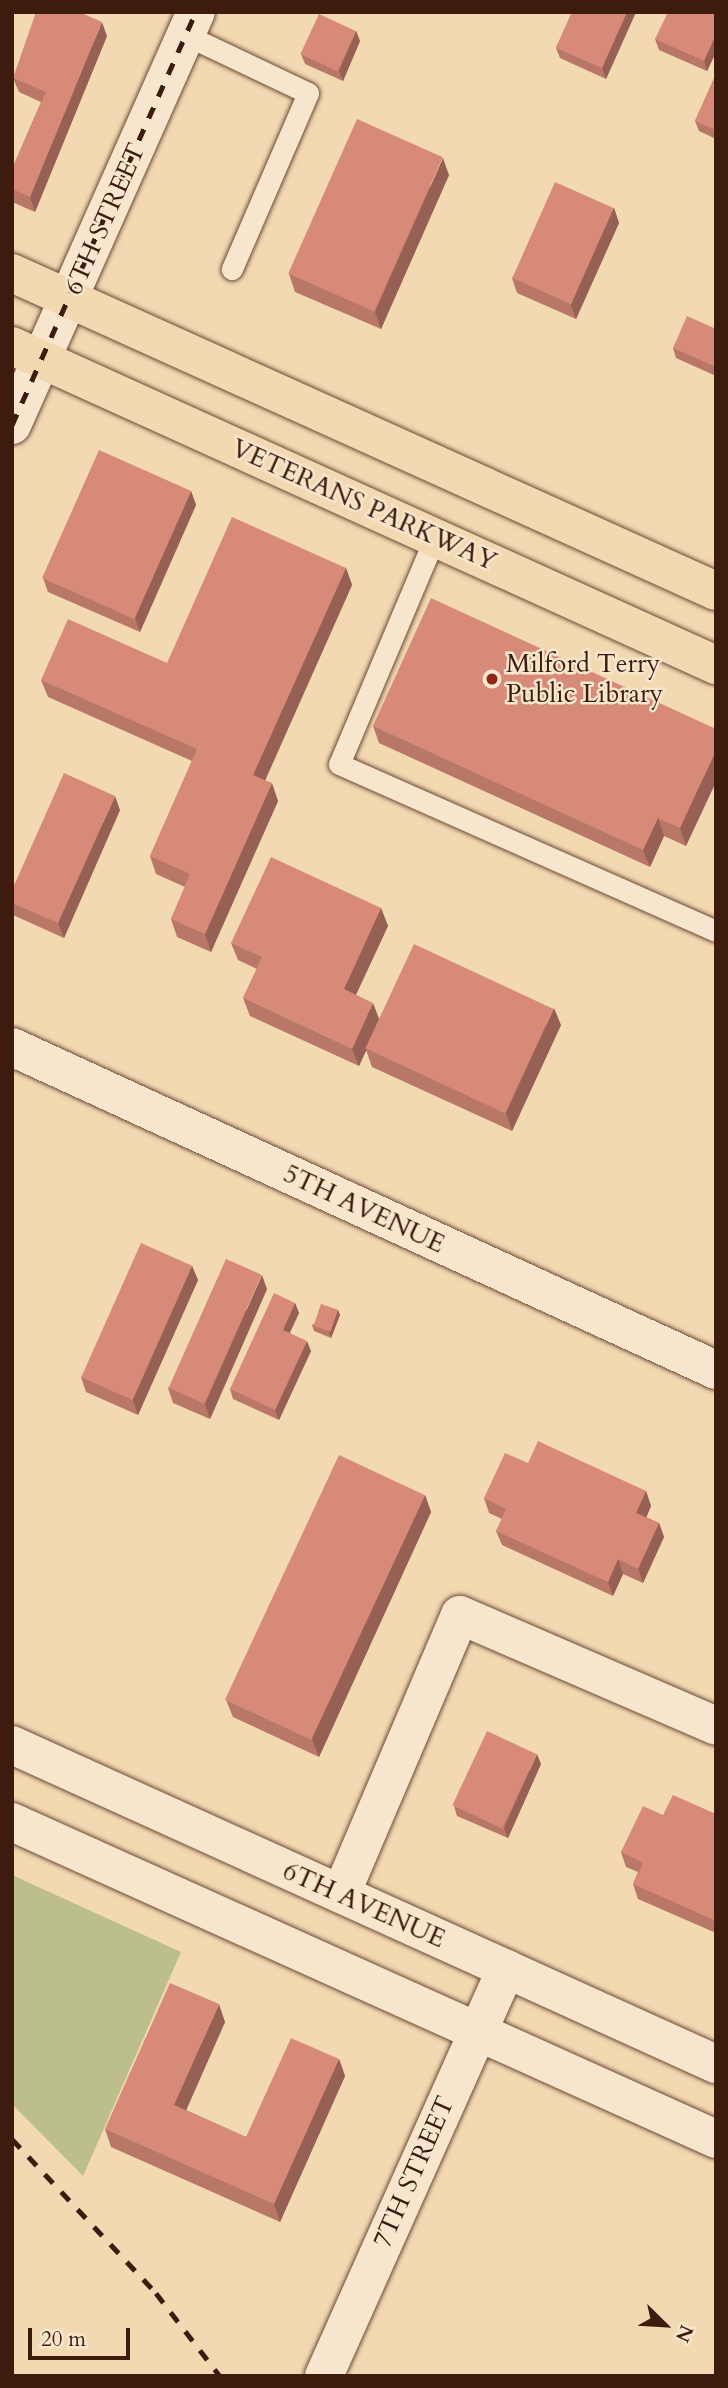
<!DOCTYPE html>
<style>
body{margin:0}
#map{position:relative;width:728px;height:2388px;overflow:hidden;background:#f3d9b2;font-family:Cardo,serif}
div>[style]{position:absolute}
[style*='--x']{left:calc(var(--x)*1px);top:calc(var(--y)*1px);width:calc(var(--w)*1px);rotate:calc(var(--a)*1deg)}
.green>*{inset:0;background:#bcbf8b}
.roads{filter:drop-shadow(0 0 2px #6a4a36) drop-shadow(0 0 2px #6a4a36)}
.lane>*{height:21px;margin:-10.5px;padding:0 10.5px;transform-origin:10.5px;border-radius:10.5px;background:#f7e6cd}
.street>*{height:38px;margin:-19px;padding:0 19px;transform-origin:19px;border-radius:19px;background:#f7e6cd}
.secondary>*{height:38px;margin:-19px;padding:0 19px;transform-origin:19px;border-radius:19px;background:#f7e6cd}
.primary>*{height:38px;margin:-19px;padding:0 19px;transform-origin:19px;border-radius:19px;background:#f3d9b2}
.rail>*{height:5px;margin-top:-2.5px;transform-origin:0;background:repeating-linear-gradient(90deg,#3d1b0d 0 12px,transparent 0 24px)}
.wall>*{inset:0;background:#b97767}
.shaded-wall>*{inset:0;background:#966154}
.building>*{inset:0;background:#d78a78;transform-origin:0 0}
.dots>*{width:19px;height:19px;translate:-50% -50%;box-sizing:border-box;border:4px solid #f7e6cd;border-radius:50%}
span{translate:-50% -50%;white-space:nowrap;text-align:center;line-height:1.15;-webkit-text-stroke:5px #f7e6cd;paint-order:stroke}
.street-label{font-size:26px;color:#3d1b0d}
.poi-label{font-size:26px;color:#3d1b0d}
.left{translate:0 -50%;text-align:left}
.frame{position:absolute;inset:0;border:14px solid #3d1b0d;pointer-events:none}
.north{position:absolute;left:630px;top:2290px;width:70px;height:70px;-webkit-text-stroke:5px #f7e6cd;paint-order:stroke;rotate:114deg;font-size:19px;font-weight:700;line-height:28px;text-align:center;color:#3d1b0d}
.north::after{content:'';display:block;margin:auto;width:24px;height:32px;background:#3d1b0d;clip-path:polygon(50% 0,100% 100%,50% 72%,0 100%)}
.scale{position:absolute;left:28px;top:2328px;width:102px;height:32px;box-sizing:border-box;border:4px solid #3d1b0d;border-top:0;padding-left:9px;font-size:21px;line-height:24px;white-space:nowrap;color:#3d1b0d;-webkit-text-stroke:5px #f7e6cd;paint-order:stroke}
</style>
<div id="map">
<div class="green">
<div style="clip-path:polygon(12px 1875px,181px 1952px,83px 2176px,12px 2104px)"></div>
</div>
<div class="roads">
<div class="lane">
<div style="--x:186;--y:35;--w:135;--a:25.4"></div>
<div style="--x:308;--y:93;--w:192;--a:113.4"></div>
<div style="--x:435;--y:537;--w:246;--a:112.9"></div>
<div style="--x:339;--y:764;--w:412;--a:23.9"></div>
</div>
<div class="street">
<div style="--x:12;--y:1047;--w:775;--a:24.65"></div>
<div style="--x:341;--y:1894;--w:303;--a:-66.9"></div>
<div style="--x:460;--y:1615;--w:279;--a:23.4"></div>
<div style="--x:324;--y:2376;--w:446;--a:-65.9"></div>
</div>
<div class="secondary">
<div style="--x:12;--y:425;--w:452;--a:-66"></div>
<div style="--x:12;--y:1745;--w:773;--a:24.38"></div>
<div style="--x:12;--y:1822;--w:772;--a:24.24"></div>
</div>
<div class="primary">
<div style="--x:12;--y:273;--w:772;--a:24.31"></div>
<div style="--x:12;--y:346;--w:773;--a:24.38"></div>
</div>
</div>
<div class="rail">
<div style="--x:12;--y:425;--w:452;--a:-66"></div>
<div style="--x:12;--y:2139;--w:211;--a:46.9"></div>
<div style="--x:156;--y:2293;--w:105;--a:52.4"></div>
</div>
<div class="wall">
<div style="clip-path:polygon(572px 12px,636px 12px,606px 79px,560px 58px,556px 48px)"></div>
<div style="clip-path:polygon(716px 12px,716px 52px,707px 71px,659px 50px,655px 39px)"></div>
<div style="clip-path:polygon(356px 31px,360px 41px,343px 81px,305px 64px,301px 54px)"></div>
<div style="clip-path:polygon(107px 36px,35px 212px,12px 202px,12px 169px,41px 102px,19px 92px,13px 78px)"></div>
<div style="clip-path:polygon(716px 74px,716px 139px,699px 131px,695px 121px)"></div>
<div style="clip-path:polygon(449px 175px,381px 329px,295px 292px,289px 274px)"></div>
<div style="clip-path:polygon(614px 208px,619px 223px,576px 319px,517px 293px,512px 278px)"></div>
<div style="clip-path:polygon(716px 329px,716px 376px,676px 358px,673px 348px)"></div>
<div style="clip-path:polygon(191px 491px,196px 505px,140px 632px,48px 592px,43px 578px)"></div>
<div style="clip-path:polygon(346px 568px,352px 585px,265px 780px,278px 801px,211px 952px,177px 937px,171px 919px,185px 887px,156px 874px,150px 856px,192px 761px,48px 697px,41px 680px,167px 663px)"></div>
<div style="clip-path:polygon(373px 726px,716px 729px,686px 846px,664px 836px,650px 867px,379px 743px)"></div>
<div style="clip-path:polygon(120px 810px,64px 938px,13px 915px,12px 890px)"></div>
<div style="clip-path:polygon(381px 908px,388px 926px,356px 995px,379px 1020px,561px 1025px,512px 1131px,372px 1067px,366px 1050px,359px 1066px,250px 1016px,243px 998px,257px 969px,238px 960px,231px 943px)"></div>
<div style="clip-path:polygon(192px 1266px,198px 1280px,138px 1415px,86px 1392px,81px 1377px)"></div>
<div style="clip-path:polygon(267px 1289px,210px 1419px,173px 1403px,168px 1388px)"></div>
<div style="clip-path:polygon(295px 1303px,299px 1313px,290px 1333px,311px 1351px,279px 1420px,233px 1399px,230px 1389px)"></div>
<div style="clip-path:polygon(338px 1310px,340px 1315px,331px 1338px,314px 1331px,312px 1325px)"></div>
<div style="clip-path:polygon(528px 1463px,646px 1491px,651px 1506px,646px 1517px,659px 1523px,664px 1537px,643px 1583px,623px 1574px,613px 1596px,502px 1545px,496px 1531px,502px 1519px,489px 1513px,484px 1498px)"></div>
<div style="clip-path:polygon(425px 1495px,431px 1512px,319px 1757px,233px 1717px,226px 1700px)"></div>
<div style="clip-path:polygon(541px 1764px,508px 1838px,457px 1816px,454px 1806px)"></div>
<div style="clip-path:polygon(716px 1814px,716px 1933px,638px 1899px,633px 1884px,638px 1872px,626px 1867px,621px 1852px,663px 1815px)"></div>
<div style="clip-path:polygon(225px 2022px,186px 2110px,246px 2137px,339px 2059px,345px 2076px,280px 2222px,111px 2147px,105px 2129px)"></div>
</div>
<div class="shaded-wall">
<div style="clip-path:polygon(627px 12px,636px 12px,606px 79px,602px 68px)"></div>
<div style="clip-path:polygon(102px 22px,107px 36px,35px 212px,30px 197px)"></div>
<div style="clip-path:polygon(356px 31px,360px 41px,343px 81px,339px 71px)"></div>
<div style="clip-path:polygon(716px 34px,716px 52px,707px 71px,704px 61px)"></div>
<div style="clip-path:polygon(443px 158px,449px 175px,381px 329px,375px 312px)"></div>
<div style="clip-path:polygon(614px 208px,619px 223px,576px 319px,571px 305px)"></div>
<div style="clip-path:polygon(191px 491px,196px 505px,140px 632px,135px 618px)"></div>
<div style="clip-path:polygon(346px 568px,352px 585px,260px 792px,253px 775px)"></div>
<div style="clip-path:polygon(716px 750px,716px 782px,686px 846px,680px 828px)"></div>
<div style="clip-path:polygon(272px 783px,278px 801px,211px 952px,205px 934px)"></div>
<div style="clip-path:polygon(115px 796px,120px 810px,64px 938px,58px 923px)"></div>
<div style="clip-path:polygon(658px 818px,664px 836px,650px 867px,643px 850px)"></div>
<div style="clip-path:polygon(381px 908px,388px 926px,350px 1007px,344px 989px)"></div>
<div style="clip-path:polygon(373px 1003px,380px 1021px,359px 1066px,352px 1049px)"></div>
<div style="clip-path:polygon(554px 1008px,561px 1025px,512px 1131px,506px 1113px)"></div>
<div style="clip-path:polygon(192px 1266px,198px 1280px,138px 1415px,133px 1400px)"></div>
<div style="clip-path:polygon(262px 1275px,267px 1289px,210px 1419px,205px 1404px)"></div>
<div style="clip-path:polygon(295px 1303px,299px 1313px,286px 1340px,283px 1330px)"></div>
<div style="clip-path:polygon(338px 1310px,340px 1315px,331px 1338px,329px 1332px)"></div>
<div style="clip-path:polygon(307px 1341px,311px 1351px,279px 1420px,275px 1410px)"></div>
<div style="clip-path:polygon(646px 1491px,651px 1506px,642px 1528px,636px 1513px)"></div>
<div style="clip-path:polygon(425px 1495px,431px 1512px,319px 1757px,312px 1739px)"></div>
<div style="clip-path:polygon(659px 1523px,664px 1537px,643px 1583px,638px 1569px)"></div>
<div style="clip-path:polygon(618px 1559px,623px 1574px,613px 1596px,608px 1582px)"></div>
<div style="clip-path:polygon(537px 1754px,541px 1764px,508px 1838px,504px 1828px)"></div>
<div style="clip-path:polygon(219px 2004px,225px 2022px,181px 2122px,174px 2105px)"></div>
<div style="clip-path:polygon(339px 2059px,345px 2076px,280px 2222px,274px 2204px)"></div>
</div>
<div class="building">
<div style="clip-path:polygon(36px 12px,79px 12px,102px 22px,30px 197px,12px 189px,12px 169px,46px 92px,13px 78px)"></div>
<div style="clip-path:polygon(572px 12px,627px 12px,602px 68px,556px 48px)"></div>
<div style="clip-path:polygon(668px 12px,716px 12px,716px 34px,704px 61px,655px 39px)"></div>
<div style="left:319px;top:14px;width:41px;height:44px;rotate:25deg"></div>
<div style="clip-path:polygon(716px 74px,716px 130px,695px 121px)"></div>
<div style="left:357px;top:119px;width:94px;height:169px;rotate:24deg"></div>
<div style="left:555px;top:182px;width:64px;height:105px;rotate:24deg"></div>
<div style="clip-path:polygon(687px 316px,716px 329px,716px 367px,673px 348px)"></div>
<div style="left:99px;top:450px;width:101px;height:140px;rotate:24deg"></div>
<div style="clip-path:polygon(232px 517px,346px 568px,253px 775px,272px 783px,205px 934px,171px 919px,190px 874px,150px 856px,197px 749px,41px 680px,68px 619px,167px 663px)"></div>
<div style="clip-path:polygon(431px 598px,716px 729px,716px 750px,680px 828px,658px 818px,643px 850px,373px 726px)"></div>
<div style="clip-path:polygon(64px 773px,115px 796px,58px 923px,12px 903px,12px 890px)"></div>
<div style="clip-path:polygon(271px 857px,381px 908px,344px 989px,373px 1003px,352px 1049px,243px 998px,262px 957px,231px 943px)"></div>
<div style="left:414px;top:944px;width:154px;height:115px;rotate:25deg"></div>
<div style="left:141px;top:1243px;width:56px;height:147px;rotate:24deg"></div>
<div style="left:226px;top:1259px;width:39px;height:141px;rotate:24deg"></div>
<div style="clip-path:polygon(274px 1293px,295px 1303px,283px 1330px,307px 1341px,275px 1410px,230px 1389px)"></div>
<div style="left:321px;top:1304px;width:18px;height:23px;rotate:19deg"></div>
<div style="clip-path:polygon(538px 1441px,646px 1491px,636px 1513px,659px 1523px,638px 1569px,618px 1559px,608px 1582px,496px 1531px,506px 1509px,484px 1498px,505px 1453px,528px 1463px)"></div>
<div style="left:339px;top:1455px;width:95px;height:270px;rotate:25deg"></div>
<div style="left:487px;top:1731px;width:55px;height:82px;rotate:25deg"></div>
<div style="clip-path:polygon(673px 1795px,716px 1814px,716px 1921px,633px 1884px,643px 1863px,621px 1852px,643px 1806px,663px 1815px)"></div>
<div style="clip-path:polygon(170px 1983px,219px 2004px,174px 2105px,246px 2137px,291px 2038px,339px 2059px,274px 2204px,105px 2129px)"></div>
</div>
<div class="dots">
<div style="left:492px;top:679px;background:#8f2418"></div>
</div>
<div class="street-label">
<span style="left:105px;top:219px;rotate:-66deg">6TH STREET</span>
<span style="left:364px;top:505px;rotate:24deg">VETERANS PARKWAY</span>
<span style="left:364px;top:1209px;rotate:25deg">5TH AVENUE</span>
<span style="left:364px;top:1905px;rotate:24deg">6TH AVENUE</span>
<span style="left:414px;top:2172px;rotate:-66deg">7TH STREET</span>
</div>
<div class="poi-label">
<span class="left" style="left:506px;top:679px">Milford Terry<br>Public Library</span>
</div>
<div class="frame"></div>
<div class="north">N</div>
<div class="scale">20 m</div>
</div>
